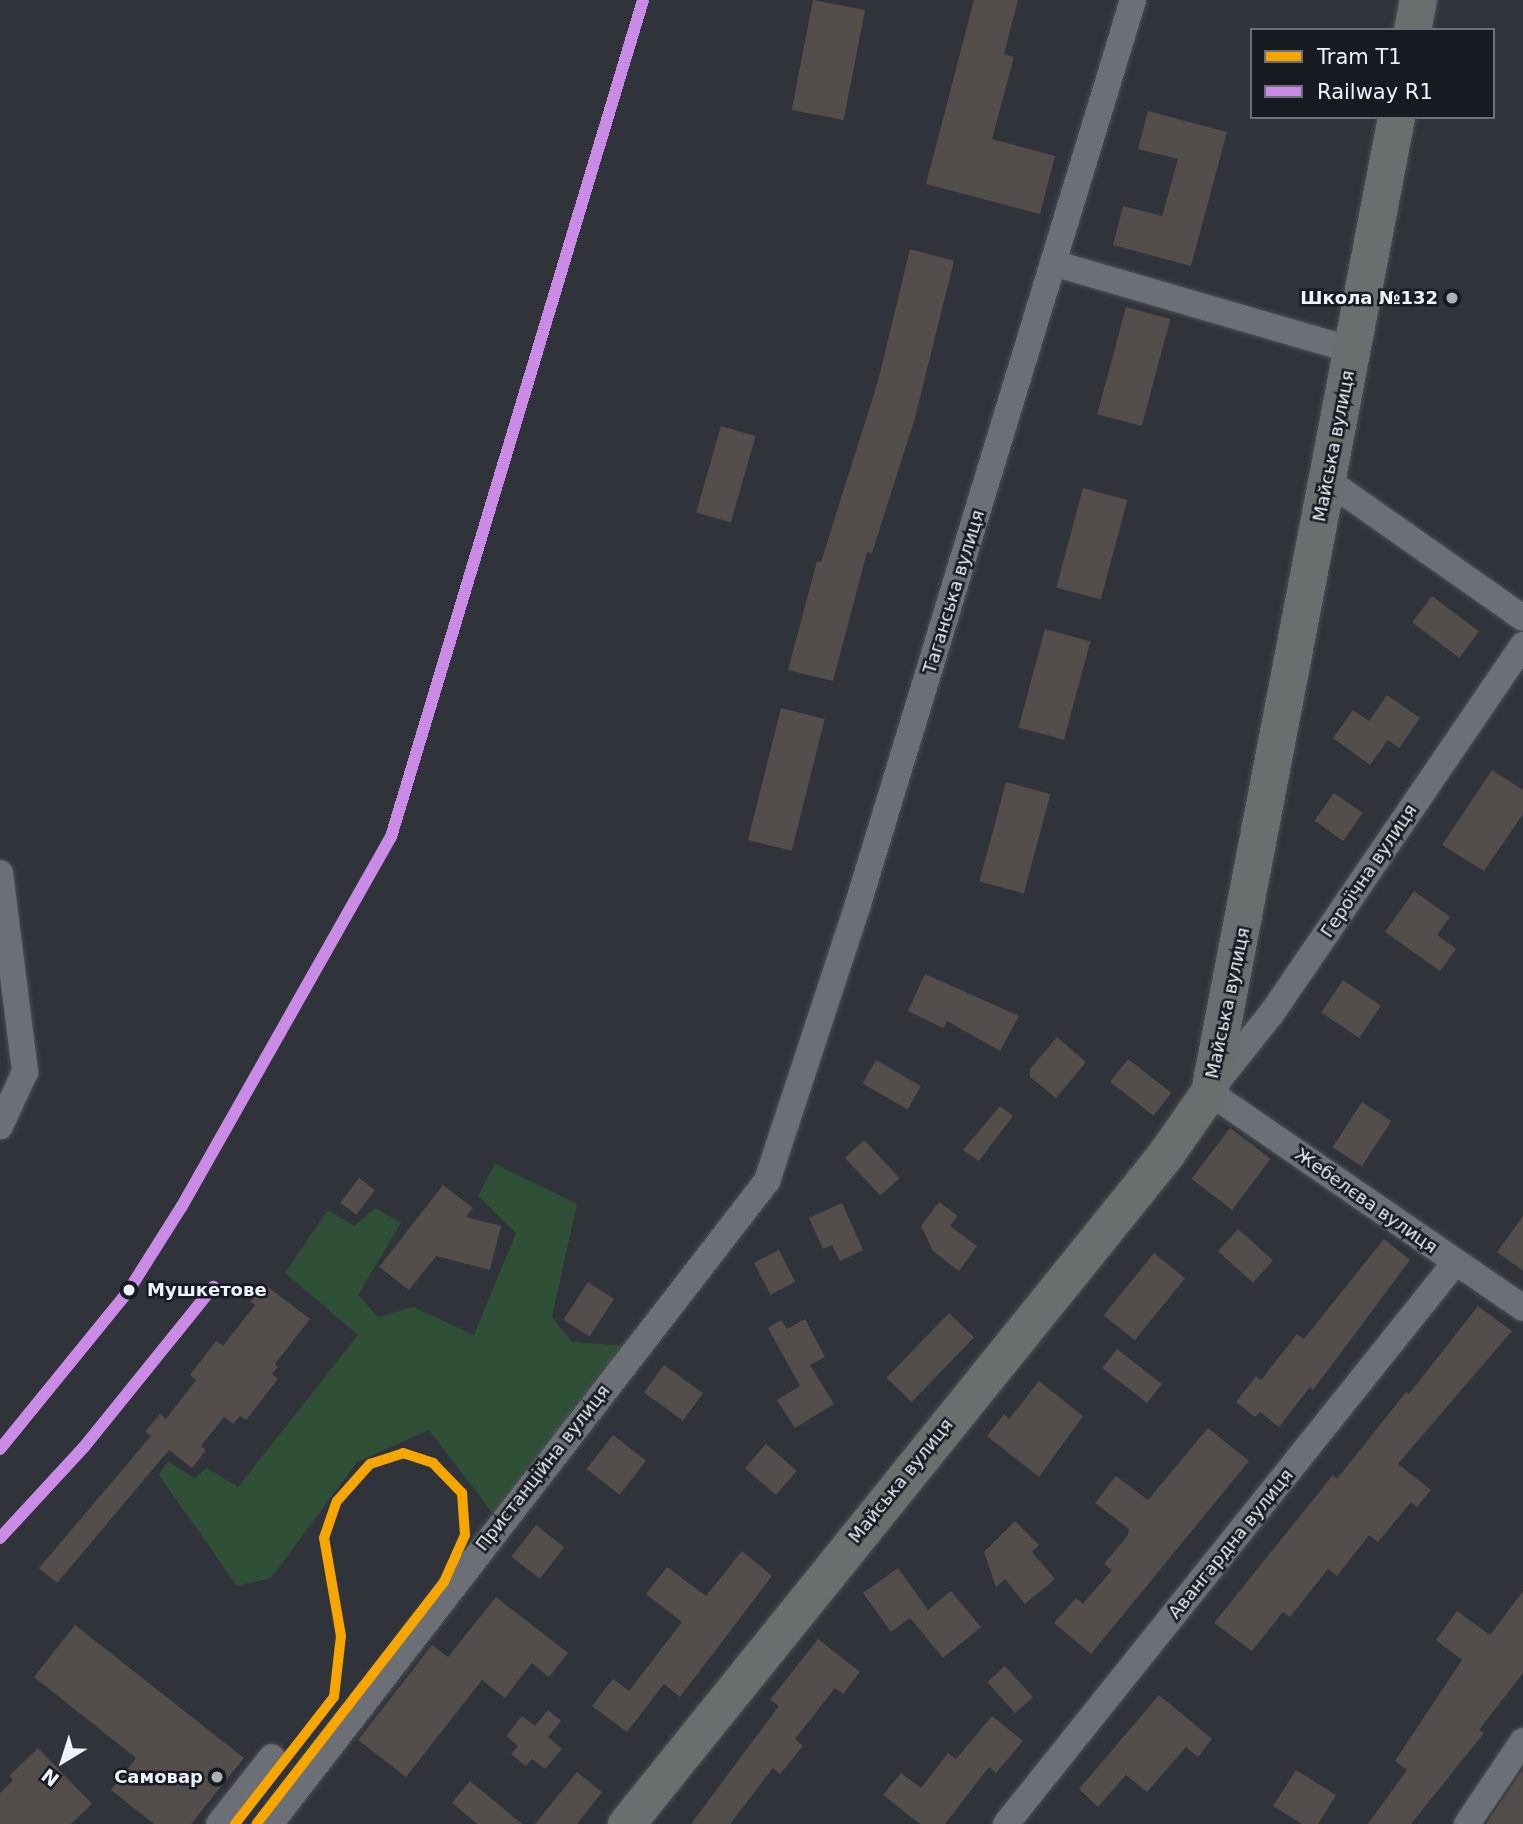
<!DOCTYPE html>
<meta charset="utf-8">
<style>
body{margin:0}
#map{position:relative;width:1523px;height:1824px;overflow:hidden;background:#30333a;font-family:"DejaVu Sans",sans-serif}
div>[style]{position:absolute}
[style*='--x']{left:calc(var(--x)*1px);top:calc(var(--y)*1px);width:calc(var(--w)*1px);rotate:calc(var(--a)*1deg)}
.green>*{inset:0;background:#2f4f37}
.building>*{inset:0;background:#534d4c;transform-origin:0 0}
.roads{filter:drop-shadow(0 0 2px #4c4f54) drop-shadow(0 0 2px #4c4f54)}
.street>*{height:26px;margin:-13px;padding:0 13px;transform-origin:13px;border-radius:13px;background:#6c6f75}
.secondary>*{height:37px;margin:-18.5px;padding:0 18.5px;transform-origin:18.5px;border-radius:18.5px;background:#6b6e6e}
.rail-1>*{height:12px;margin:-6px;padding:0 6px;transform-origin:6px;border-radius:6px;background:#ca8be6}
.tram-1>*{height:10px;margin:-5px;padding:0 5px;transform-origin:5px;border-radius:5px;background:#f7a600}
.dots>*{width:19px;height:19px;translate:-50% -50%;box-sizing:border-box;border:4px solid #171a20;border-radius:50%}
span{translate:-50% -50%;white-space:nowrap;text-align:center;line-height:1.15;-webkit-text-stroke:5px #171a20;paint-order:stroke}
.poi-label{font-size:18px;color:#eef2fa;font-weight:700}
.right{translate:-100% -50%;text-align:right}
.street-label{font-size:18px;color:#eef2fa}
.stop-label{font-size:18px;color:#eef2fa;font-weight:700}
.left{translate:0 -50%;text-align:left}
.legend{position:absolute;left:1250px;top:28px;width:245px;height:91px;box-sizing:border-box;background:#171a20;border:2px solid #6d7077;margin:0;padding:9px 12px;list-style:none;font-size:21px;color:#eef2fa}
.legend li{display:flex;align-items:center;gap:14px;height:35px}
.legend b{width:35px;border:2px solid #6d7077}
.north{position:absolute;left:28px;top:1726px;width:70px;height:70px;-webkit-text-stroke:5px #171a20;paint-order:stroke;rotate:218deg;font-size:19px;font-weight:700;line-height:28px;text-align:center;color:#eef2fa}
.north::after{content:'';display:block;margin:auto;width:24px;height:32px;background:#eef2fa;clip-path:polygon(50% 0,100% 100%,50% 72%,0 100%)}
</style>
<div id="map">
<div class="green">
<div style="clip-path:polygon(495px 1164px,577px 1204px,552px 1317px,572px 1342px,627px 1346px,494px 1515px,429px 1430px,357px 1462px,271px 1578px,237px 1586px,159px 1475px,168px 1461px,194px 1478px,207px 1468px,238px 1487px,358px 1335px,285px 1273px,328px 1210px,354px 1226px,376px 1208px,401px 1223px,358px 1295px,378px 1317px,413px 1307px,474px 1335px,516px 1233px,478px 1196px)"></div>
</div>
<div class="building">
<div style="left:813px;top:0;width:53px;height:112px;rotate:11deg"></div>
<div style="clip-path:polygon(974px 0,1018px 0,1004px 54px,1014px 57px,992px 139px,1055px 156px,1040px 214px,926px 184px)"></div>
<div style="clip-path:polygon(1148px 111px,1227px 132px,1191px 266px,1113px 245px,1123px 206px,1162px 216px,1178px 159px,1138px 149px)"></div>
<div style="clip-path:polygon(910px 249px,954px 261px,915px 418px,872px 553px,867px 552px,833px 681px,788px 670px,817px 561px,821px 562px,878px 381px)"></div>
<div style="left:1126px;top:307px;width:46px;height:111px;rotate:15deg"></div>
<div style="left:721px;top:426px;width:36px;height:90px;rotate:16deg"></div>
<div style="left:1083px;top:488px;width:46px;height:103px;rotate:15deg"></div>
<div style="left:1432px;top:596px;width:59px;height:33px;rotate:37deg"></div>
<div style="left:1045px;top:629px;width:47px;height:102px;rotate:15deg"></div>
<div style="clip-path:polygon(1387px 695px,1420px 718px,1399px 748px,1388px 740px,1370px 765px,1333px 738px,1353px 710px,1369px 721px)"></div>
<div style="left:781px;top:708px;width:45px;height:136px;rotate:14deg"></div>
<div style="clip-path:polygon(1492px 770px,1523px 790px,1523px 814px,1484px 871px,1442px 845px)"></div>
<div style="left:1006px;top:782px;width:46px;height:103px;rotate:15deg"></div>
<div style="left:1334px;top:793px;width:35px;height:34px;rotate:35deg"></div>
<div style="clip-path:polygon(1414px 891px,1450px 917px,1437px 935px,1456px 949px,1440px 971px,1385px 932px)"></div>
<div style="clip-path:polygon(925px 974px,1019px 1016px,1000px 1051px,947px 1021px,943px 1028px,908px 1011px)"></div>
<div style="left:1343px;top:980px;width:46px;height:39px;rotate:34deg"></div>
<div style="clip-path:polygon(1057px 1037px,1086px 1062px,1056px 1098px,1030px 1077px,1030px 1069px)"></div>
<div style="left:1128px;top:1059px;width:55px;height:29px;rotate:38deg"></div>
<div style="left:876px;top:1060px;width:52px;height:27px;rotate:30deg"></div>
<div style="left:1362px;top:1102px;width:35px;height:54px;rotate:33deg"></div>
<div style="clip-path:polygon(1000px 1106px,1013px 1116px,979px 1161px,963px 1150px)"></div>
<div style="left:1230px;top:1128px;width:51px;height:64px;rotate:37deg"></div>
<div style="left:864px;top:1140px;width:52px;height:26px;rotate:47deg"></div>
<div style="left:359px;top:1178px;width:20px;height:31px;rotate:37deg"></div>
<div style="clip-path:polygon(443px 1185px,473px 1208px,466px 1217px,501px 1226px,490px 1270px,436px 1256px,409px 1290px,379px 1267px)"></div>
<div style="clip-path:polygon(939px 1202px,958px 1216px,950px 1226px,977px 1246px,959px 1271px,933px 1251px,921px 1226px)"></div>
<div style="clip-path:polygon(842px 1203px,863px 1250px,840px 1261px,832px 1245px,823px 1249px,809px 1218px)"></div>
<div style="clip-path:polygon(1523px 1216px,1523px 1271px,1497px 1252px)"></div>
<div style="left:1238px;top:1229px;width:47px;height:30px;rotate:42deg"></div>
<div style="clip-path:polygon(1384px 1239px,1410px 1260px,1313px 1390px,1310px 1387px,1279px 1427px,1260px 1412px,1255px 1417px,1236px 1402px,1256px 1376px,1261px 1380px,1297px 1334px,1304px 1339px)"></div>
<div style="left:779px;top:1250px;width:36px;height:28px;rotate:63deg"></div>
<div style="left:1154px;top:1253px;width:40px;height:80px;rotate:39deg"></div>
<div style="left:588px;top:1282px;width:31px;height:45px;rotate:33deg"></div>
<div style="clip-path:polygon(264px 1284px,310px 1319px,275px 1364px,278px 1367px,272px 1374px,278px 1379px,246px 1420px,240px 1416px,233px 1424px,224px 1417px,201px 1446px,206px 1450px,192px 1468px,169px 1450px,57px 1583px,39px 1568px,151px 1436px,145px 1432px,160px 1414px,166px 1419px,196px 1380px,190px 1375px,216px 1341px,223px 1346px,255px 1305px,250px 1302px)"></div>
<div style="clip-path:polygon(1478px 1306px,1512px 1331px,1398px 1464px,1431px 1490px,1417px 1507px,1411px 1502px,1378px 1542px,1369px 1535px,1337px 1576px,1328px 1569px,1290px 1617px,1283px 1612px,1252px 1651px,1214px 1623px,1333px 1475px,1337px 1479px,1406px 1392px,1409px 1394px)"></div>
<div style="left:949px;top:1313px;width:35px;height:90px;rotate:44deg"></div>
<div style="clip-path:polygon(805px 1319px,825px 1357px,810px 1365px,834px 1404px,795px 1428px,777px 1400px,800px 1386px,768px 1328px,781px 1320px,787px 1329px)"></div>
<div style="left:1117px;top:1349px;width:57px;height:24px;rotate:38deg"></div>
<div style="left:664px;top:1365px;width:48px;height:34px;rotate:36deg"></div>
<div style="clip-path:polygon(1039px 1381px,1083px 1416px,1039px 1477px,987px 1436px,1004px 1414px,1009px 1419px)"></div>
<div style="clip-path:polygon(1208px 1428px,1249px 1461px,1091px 1654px,1054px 1623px,1076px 1598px,1083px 1604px,1112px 1570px,1104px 1564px,1128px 1535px,1129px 1529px,1095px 1503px,1116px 1476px,1148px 1500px)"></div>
<div style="left:613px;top:1435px;width:42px;height:43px;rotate:38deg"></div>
<div style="left:766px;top:1444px;width:41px;height:32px;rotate:41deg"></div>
<div style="clip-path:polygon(1015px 1521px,1039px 1545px,1032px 1552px,1055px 1579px,1025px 1604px,1005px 1579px,996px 1587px,984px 1552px)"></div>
<div style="left:536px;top:1525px;width:36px;height:40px;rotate:38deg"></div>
<div style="clip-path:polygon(742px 1551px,772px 1576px,680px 1697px,664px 1684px,627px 1732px,592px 1706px,613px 1679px,629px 1691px,682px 1622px,646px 1594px,667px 1567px,706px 1596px)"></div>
<div style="clip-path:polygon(898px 1568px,928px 1610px,951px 1591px,981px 1627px,943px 1658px,910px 1618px,891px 1632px,863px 1593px)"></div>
<div style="clip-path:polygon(1523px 1591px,1523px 1673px,1479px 1730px,1484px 1733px,1411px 1824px,1368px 1824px,1407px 1770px,1395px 1761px,1462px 1660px,1436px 1640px,1457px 1611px,1490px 1635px)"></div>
<div style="clip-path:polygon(496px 1597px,568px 1653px,549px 1677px,532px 1663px,505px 1698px,482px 1680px,406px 1777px,358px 1740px,432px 1645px,448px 1657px)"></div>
<div style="clip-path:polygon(75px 1625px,244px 1758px,191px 1824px,154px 1824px,111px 1790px,136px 1758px,34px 1677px)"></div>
<div style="clip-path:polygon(818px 1639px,860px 1672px,843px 1694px,835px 1688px,795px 1739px,803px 1746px,780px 1774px,773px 1768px,730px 1824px,691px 1824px,779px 1706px,770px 1700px)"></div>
<div style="left:1005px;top:1666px;width:42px;height:24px;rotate:48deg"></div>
<div style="clip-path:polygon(1159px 1695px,1212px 1739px,1198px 1757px,1186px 1747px,1147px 1792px,1126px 1775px,1098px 1807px,1079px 1789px)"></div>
<div style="clip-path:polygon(548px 1710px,561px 1721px,548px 1737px,562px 1749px,545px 1769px,532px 1759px,526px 1766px,511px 1754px,518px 1746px,506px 1736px,522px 1716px,535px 1726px)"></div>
<div style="clip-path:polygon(992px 1716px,1023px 1741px,996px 1773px,989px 1767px,945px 1824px,920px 1824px,883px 1795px,901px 1773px,921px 1788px,948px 1753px,956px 1759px)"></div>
<div style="clip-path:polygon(38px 1748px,92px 1804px,71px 1824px,0 1824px,0 1793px,13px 1780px,9px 1776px)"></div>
<div style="clip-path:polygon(1523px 1769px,1523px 1824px,1486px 1824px)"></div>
<div style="clip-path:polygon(1296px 1770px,1336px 1795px,1318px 1824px,1302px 1824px,1273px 1806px)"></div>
<div style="clip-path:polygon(577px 1772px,602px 1792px,577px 1824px,535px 1824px)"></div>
<div style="clip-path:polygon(470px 1781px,522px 1824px,477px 1824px,452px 1803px)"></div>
</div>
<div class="roads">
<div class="street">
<div style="--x:1053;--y:263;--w:311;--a:16.2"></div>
<div style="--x:1328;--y:481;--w:238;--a:35.1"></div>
<div style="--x:1523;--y:645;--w:447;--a:124.3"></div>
<div style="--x:1271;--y:1014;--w:100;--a:128.5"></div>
<div style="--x:1209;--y:1092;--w:381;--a:34.5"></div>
<div style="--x:0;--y:873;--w:201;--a:82.8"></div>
<div style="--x:25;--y:1072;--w:60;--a:114.8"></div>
<div style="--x:219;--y:1824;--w:85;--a:-51.7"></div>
<div style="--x:270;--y:1824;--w:813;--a:-52.3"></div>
<div style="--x:767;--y:1181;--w:292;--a:-71.8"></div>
<div style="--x:858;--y:904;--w:945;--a:-73.08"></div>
<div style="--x:1006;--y:1824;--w:719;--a:-51.33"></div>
<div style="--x:1467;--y:1824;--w:100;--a:-56"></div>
</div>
<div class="secondary">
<div style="--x:1412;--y:30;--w:31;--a:-79"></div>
<div style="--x:626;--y:1824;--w:859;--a:-51.14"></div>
<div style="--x:1165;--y:1155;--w:77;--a:-55.1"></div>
<div style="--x:1209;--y:1092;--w:993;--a:-79.14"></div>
</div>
</div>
<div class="rail-1">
<div style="--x:0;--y:1449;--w:205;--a:-50.9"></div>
<div style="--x:129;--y:1290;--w:99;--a:-57.8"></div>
<div style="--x:182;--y:1206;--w:424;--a:-60.5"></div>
<div style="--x:391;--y:837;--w:874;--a:-73.24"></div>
<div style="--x:0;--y:1538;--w:124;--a:-47.3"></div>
<div style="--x:84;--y:1447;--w:206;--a:-51.1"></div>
</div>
<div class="tram-1">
<div style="--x:235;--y:1824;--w:161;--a:-52.1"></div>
<div style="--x:334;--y:1697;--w:61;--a:-83.5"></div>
<div style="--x:341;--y:1636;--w:99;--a:-99.8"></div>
<div style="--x:324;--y:1538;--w:39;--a:-71"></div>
<div style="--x:337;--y:1501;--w:50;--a:-48.3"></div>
<div style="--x:370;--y:1464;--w:35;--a:-18"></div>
<div style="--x:403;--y:1453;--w:32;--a:18"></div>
<div style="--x:433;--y:1463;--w:42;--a:46"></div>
<div style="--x:462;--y:1493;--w:42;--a:85.9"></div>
<div style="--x:465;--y:1535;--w:51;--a:114.1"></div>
<div style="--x:444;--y:1582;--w:306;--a:127.8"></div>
</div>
<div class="dots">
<div style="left:1452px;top:298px;background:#acafb7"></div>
<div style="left:129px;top:1290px;background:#eef2fa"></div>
<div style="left:217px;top:1777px;background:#acafb7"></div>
</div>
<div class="poi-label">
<span class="right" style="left:1438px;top:298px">Школа №132</span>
<span class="right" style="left:203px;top:1777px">Самовар</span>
</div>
<div class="street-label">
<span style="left:1334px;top:446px;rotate:-79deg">Майська вулиця</span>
<span style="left:954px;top:592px;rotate:-73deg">Таганська вулиця</span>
<span style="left:1369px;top:871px;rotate:-56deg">Героїчна вулиця</span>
<span style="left:1228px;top:1003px;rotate:-78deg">Майська вулиця</span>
<span style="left:1366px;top:1201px;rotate:35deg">Жебелєва вулиця</span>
<span style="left:543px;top:1468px;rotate:-52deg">Пристанційна вулиця</span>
<span style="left:901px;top:1481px;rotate:-51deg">Майська вулиця</span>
<span style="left:1231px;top:1544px;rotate:-51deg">Авангардна вулиця</span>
</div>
<div class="stop-label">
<span class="left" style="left:147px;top:1290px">Мушкетове</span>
</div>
<ul class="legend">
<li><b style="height:9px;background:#f7a600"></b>Tram T1</li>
<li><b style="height:9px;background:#ca8be6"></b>Railway R1</li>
</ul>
<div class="north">N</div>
</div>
